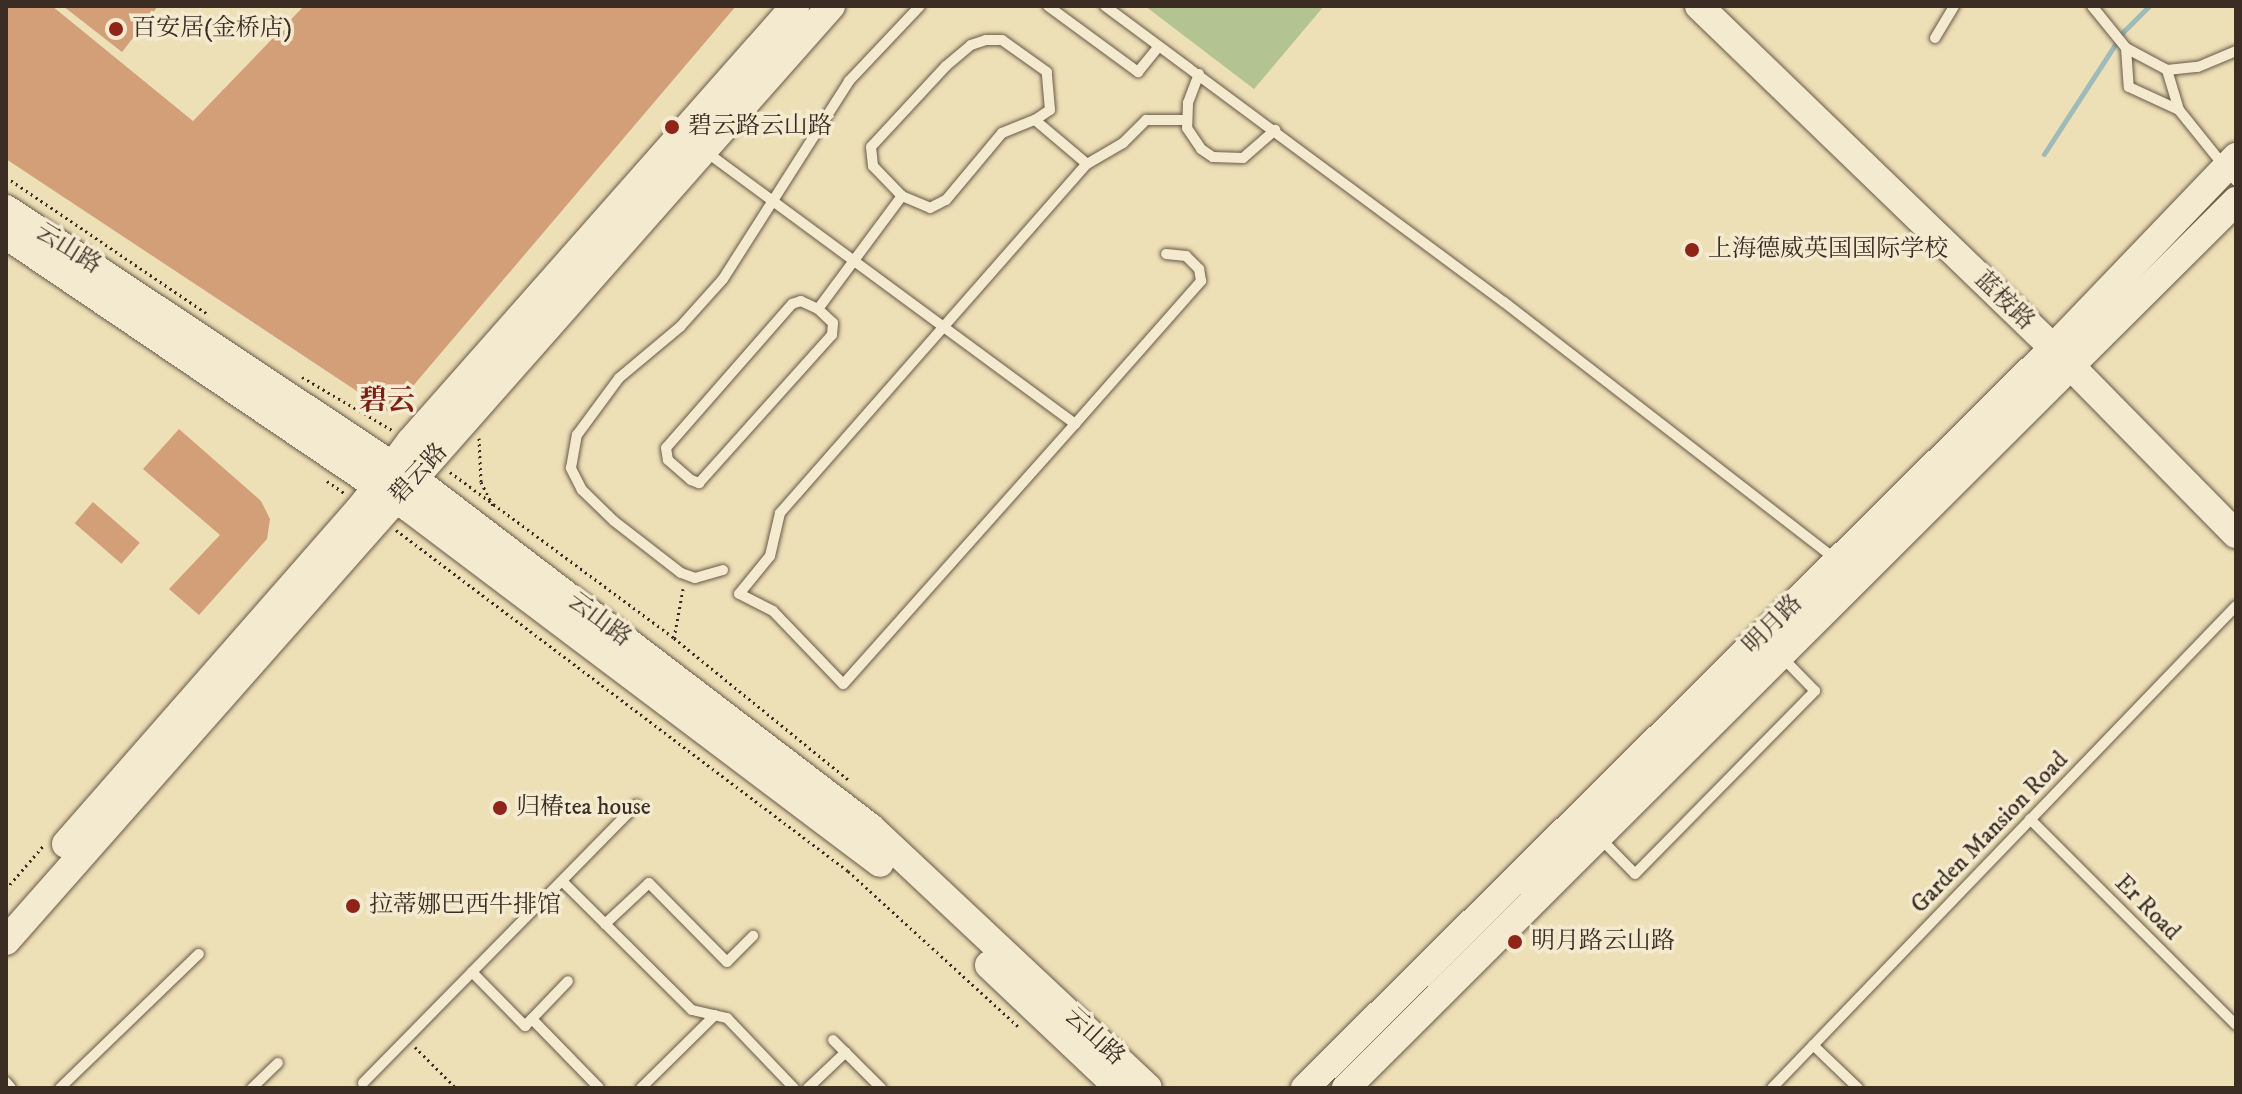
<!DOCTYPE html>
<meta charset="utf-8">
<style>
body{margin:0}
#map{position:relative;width:2242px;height:1094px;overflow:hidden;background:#eddfb6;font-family:"IM FELL DW Pica","Noto Serif SC",serif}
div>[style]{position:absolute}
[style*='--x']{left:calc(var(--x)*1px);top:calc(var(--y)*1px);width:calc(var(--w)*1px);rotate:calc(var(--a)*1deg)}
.green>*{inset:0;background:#b3c392}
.stream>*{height:5px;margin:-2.5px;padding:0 2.5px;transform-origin:2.5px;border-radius:2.5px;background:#9ebab9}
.building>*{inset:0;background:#d39f79;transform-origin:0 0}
.path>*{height:3px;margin-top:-1.5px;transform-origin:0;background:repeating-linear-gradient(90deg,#3b2c24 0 2px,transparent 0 6px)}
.roads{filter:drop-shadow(0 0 2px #685948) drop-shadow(0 0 2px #685948)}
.lane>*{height:10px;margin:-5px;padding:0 5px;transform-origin:5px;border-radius:5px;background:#f3ead0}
.secondary>*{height:28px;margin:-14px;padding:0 14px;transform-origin:14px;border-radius:14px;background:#f3ead0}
.dots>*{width:22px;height:22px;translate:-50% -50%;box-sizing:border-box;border:4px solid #f3ead0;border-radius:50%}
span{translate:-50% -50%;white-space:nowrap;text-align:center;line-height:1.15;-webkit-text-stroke:7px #f3ead0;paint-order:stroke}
.poi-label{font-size:24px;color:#3b2c24}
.left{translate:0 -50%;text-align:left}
.street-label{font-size:24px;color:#3b2c24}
.quarter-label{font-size:28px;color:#7a1f14;font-weight:700}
.frame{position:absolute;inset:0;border:8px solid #3b2c24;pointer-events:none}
</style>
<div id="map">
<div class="green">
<div style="clip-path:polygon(1145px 6px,1324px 6px,1254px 89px)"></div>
</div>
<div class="stream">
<div style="--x:2044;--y:154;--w:147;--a:-57"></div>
<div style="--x:2124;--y:31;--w:35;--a:-45"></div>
</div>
<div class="building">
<div style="clip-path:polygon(6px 6px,52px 6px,193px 121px,304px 6px,736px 6px,390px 413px,6px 159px)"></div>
<div style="clip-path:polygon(63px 6px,158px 6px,122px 52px)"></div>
<div style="clip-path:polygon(179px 429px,261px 501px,270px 519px,267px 539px,199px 615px,169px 589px,220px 535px,143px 469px)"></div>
<div style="left:93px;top:502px;width:62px;height:28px;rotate:41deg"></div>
</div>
<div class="path">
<div style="--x:6;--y:177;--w:245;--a:34.2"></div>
<div style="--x:302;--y:377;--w:104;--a:30.5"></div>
<div style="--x:479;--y:438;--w:44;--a:87.4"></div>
<div style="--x:481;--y:482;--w:28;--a:63"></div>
<div style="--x:450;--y:472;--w:279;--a:36.5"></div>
<div style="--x:674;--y:638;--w:225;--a:39.1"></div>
<div style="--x:327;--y:481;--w:21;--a:35"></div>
<div style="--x:396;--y:530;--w:566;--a:37.03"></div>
<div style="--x:848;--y:871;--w:230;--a:42.4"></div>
<div style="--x:674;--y:638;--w:50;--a:-79.6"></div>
<div style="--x:6;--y:889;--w:58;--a:-49.2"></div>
<div style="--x:415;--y:1047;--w:58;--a:45"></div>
</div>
<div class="roads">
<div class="lane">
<div style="--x:1048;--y:6;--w:112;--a:36.3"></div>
<div style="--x:1138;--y:72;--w:33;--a:-51"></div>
<div style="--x:1105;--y:6;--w:497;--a:36.6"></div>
<div style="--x:1504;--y:302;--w:421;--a:37.8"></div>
<div style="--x:2092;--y:6;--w:54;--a:51"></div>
<div style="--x:2126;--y:48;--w:47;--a:28.2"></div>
<div style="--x:2167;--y:70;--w:42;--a:73.3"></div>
<div style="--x:1935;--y:38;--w:37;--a:-59"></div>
<div style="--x:2126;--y:48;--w:39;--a:86"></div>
<div style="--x:2129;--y:87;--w:55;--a:24.7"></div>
<div style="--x:2179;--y:110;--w:91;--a:51.2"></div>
<div style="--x:2167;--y:70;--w:31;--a:-6"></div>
<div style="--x:2198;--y:67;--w:41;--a:-22.8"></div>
<div style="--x:1199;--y:74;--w:31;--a:111"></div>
<div style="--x:1188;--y:103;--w:25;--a:92"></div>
<div style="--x:1187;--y:128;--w:25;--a:56"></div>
<div style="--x:1201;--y:149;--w:14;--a:34"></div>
<div style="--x:1213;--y:157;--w:30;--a:2"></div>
<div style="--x:1243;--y:158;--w:43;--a:-41.2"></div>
<div style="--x:1035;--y:120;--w:18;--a:-34"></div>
<div style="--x:1050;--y:110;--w:38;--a:-95"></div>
<div style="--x:1047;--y:72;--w:55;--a:-144.6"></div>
<div style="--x:1002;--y:40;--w:16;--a:180"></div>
<div style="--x:986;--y:40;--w:16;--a:162"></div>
<div style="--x:971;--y:45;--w:33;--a:140"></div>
<div style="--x:946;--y:66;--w:110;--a:132.8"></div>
<div style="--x:871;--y:147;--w:19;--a:84"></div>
<div style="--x:873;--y:166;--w:42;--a:46"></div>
<div style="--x:902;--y:196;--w:30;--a:23"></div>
<div style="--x:930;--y:208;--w:18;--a:-27"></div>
<div style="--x:946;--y:200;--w:87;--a:-50.1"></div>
<div style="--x:1002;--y:133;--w:35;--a:-22"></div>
<div style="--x:1035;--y:120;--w:68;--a:40.2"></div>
<div style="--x:705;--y:151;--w:460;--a:36.4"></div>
<div style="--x:1075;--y:424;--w:191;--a:-48.6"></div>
<div style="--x:1201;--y:281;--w:12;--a:-99"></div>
<div style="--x:1199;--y:269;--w:18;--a:-135"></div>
<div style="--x:1186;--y:256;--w:20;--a:-174"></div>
<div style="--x:818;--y:309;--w:19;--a:-155"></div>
<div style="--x:801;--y:301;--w:9;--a:162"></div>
<div style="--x:792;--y:304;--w:191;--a:131.2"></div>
<div style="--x:666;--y:448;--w:12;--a:81"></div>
<div style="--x:668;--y:460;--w:30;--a:41"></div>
<div style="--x:691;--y:480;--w:9;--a:21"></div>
<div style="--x:699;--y:483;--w:199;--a:-48.1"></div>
<div style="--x:832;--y:335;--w:12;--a:-85"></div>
<div style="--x:833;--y:323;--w:21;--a:-137"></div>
<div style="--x:818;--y:309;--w:141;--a:-53.4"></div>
<div style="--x:1075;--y:424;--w:348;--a:131.7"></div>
<div style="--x:843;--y:684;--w:101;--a:-133.8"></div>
<div style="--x:773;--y:611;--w:38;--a:-153"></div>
<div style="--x:739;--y:594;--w:49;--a:-50.8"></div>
<div style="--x:770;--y:556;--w:44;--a:-76.9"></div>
<div style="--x:780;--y:513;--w:465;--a:-48.7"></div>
<div style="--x:1087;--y:164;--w:42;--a:-30.3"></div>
<div style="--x:1123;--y:143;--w:33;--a:-45"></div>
<div style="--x:1146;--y:120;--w:41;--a:0"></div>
<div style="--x:723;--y:570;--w:29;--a:164"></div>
<div style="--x:695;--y:578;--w:15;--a:-160"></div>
<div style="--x:681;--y:573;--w:85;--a:-142.2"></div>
<div style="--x:614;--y:521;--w:45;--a:-135.9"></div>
<div style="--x:582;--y:490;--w:25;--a:-117"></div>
<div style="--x:571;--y:468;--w:34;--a:-80"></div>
<div style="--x:577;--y:435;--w:71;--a:-53.6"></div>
<div style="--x:619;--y:378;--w:80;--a:-39.9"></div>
<div style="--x:680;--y:327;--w:64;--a:-48.1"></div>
<div style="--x:723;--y:279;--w:235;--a:-57.5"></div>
<div style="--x:849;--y:81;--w:103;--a:-46.6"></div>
<div style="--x:2030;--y:819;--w:291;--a:45"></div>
<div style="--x:1600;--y:838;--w:50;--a:45.8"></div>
<div style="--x:1635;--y:874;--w:257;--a:-45.5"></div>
<div style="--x:1815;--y:691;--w:49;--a:-134.2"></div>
<div style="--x:562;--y:881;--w:183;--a:44.8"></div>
<div style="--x:692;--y:1010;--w:36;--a:13"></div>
<div style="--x:727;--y:1018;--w:97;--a:46.3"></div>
<div style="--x:605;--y:924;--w:60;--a:-43"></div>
<div style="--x:649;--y:883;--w:111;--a:45.4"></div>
<div style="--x:727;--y:962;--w:37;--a:-45"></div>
<div style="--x:472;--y:972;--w:76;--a:45.5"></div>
<div style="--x:525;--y:1026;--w:62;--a:-46.3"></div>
<div style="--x:532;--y:1019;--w:96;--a:45.8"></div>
<div style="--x:833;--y:1040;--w:68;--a:45"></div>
<div style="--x:1813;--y:1045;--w:62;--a:43.7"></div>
<div style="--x:6;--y:1082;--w:8;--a:50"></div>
<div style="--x:363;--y:1083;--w:390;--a:-45.5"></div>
<div style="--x:60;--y:1088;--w:193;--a:-44"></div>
<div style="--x:252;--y:1088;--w:36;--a:-44"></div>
<div style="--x:641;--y:1088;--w:104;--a:-44.6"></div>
<div style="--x:808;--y:1088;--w:52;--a:-43.5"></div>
<div style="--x:1772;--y:1088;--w:669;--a:-46.09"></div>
</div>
<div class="secondary">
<div style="--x:1699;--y:6;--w:492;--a:44"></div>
<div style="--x:2053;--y:348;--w:261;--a:45.5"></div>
<div style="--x:6;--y:209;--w:504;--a:33.6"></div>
<div style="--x:426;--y:488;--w:559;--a:37.36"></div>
<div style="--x:870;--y:827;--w:381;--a:43.2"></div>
<div style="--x:6;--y:235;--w:485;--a:34.1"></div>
<div style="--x:408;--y:507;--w:591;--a:37.02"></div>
<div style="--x:66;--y:844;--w:449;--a:-48.8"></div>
<div style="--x:362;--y:506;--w:80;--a:-53.1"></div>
<div style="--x:410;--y:442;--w:582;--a:-48.55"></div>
<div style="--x:6;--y:941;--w:1247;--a:-48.58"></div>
<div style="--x:989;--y:965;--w:179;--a:43.4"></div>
<div style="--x:1305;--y:1088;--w:1052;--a:-44.69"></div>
<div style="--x:2053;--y:348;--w:265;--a:-46.2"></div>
<div style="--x:1346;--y:1088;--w:1257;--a:-44.9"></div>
</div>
</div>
<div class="dots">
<div style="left:116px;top:29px;background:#8f2418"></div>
<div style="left:672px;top:127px;background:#8f2418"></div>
<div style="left:1692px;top:250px;background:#8f2418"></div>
<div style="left:500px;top:808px;background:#8f2418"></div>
<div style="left:353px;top:906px;background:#8f2418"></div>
<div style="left:1515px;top:942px;background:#8f2418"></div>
</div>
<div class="poi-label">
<span class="left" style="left:132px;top:29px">百安居(金桥店)</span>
<span class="left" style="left:688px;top:127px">碧云路云山路</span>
<span class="left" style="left:1708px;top:250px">上海德威英国国际学校</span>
<span class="left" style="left:516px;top:808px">归椿tea house</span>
<span class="left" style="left:369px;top:906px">拉蒂娜巴西牛排馆</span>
<span class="left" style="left:1531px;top:942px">明月路云山路</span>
</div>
<div class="street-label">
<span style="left:68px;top:249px;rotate:32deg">云山路</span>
<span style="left:2004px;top:301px;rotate:44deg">蓝桉路</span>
<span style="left:419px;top:474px;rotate:-47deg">碧云路</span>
<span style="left:599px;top:620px;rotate:37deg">云山路</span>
<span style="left:1773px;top:625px;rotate:-45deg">明月路</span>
<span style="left:1990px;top:833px;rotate:-46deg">Garden Mansion Road</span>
<span style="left:2147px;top:908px;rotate:45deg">Er Road</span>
<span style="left:1094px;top:1037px;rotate:43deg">云山路</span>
</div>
<div class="quarter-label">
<span style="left:387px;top:401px">碧云</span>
</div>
<div class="frame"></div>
</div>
